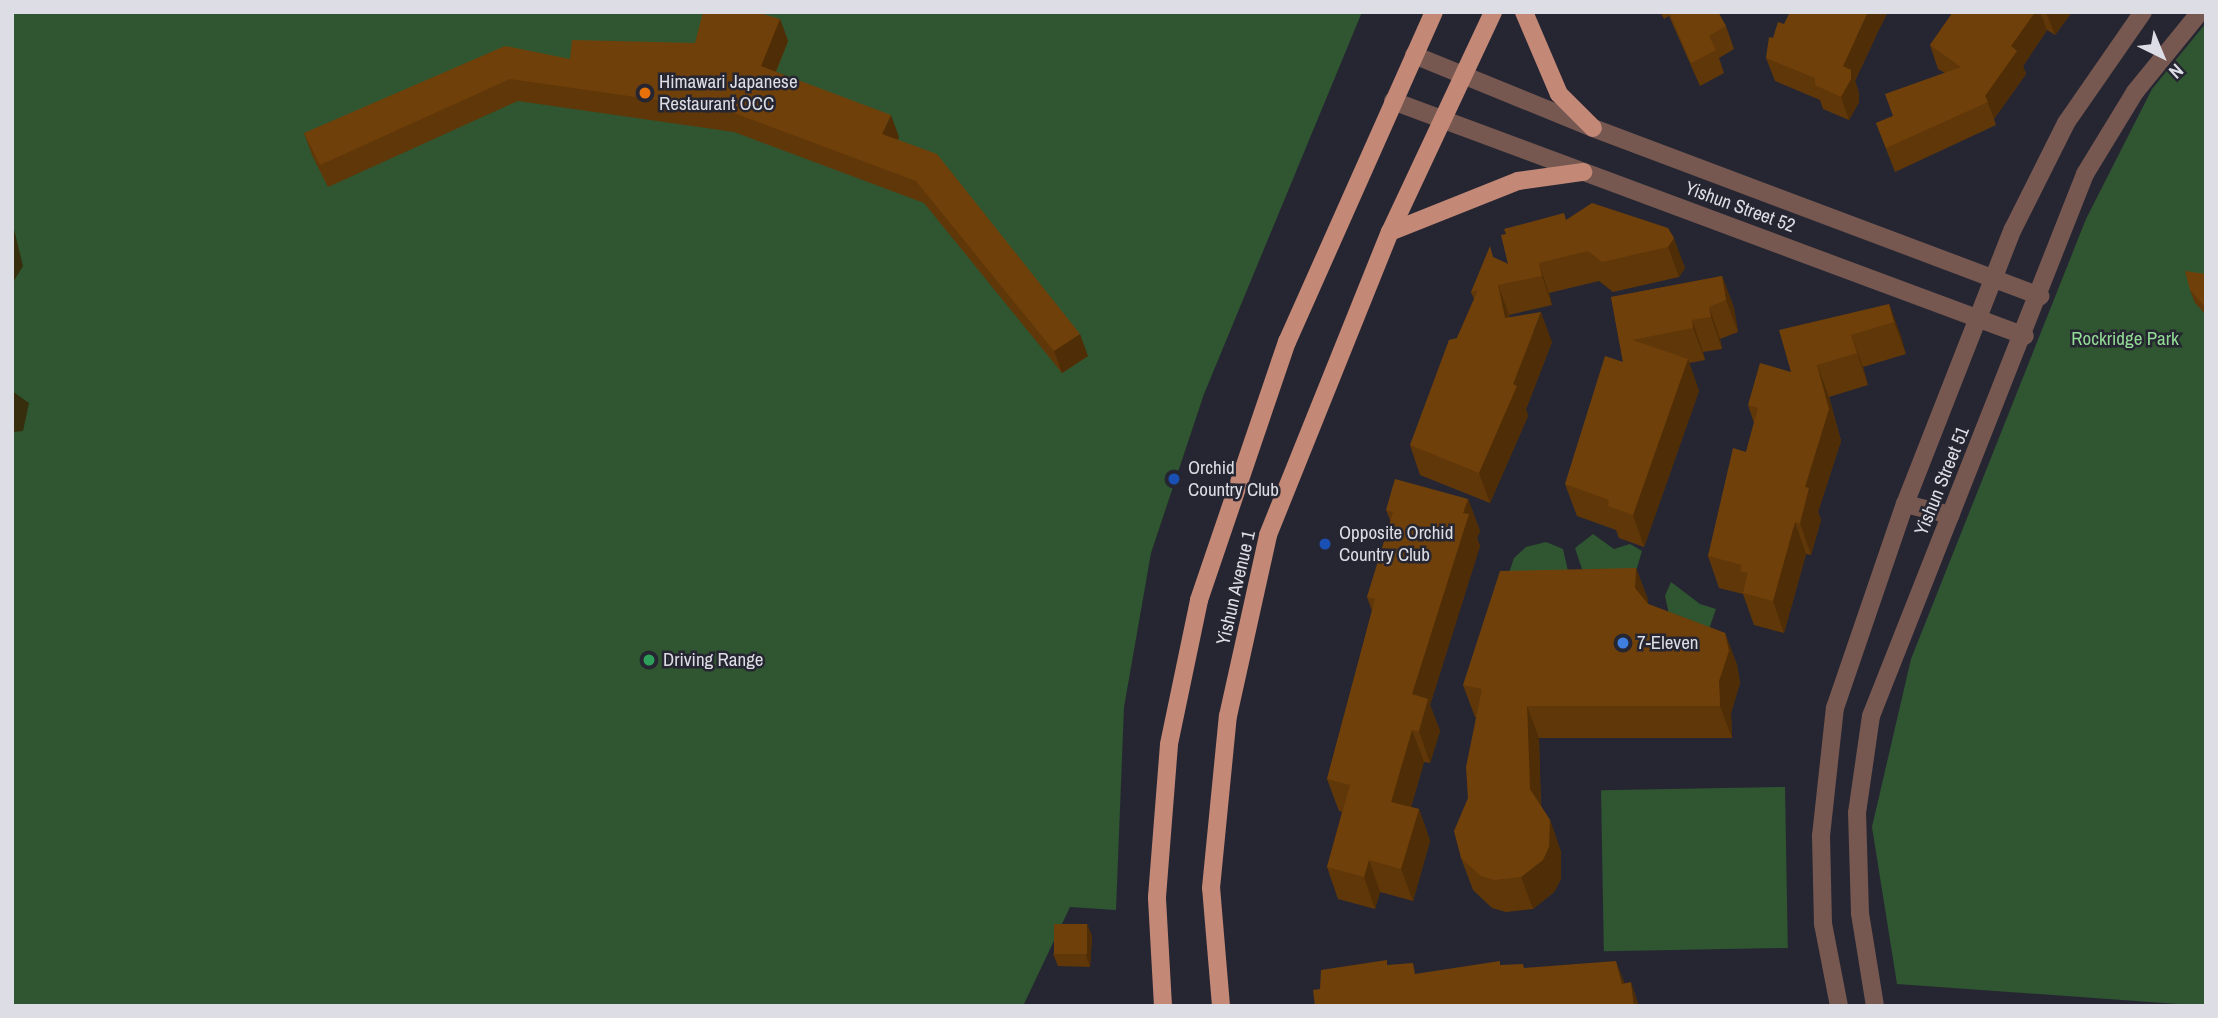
<!DOCTYPE html>
<style>
body{margin:0}
#map{position:relative;width:2218px;height:1018px;overflow:hidden;background:#262632;font-family:"Archivo Narrow",sans-serif}
div>[style]{position:absolute}
[style*='--x']{left:calc(var(--x)*1px);top:calc(var(--y)*1px);width:calc(var(--w)*1px);rotate:calc(var(--a)*1deg)}
.green>*{inset:0;background:#2f5631;transform-origin:0 0}
.sand>*{inset:0;background:#362e0d}
.street>*{height:18px;margin:-9px;padding:0 9px;transform-origin:9px;border-radius:9px;background:#765850}
.primary>*{height:18px;margin:-9px;padding:0 9px;transform-origin:9px;border-radius:9px;background:#c48877}
.wall>*{inset:0;background:#603709}
.shaded-wall>*{inset:0;background:#4e2d07}
.building>*{inset:0;background:#70400a;transform-origin:0 0}
.dots>*{width:19px;height:19px;translate:-50% -50%;box-sizing:border-box;border:4px solid #262632;border-radius:50%}
span{translate:-50% -50%;white-space:nowrap;text-align:center;line-height:1.15;-webkit-text-stroke:5px #262632;paint-order:stroke}
.poi-label{font-size:19px;color:#dddde5}
.left{translate:0 -50%;text-align:left}
.street-label{font-size:19px;color:#dddde5}
.park-label{font-size:19px;color:#91db94}
.frame{position:absolute;inset:0;border:14px solid #dddde5;pointer-events:none}
.north{position:absolute;left:2127px;top:21px;width:70px;height:70px;-webkit-text-stroke:5px #262632;paint-order:stroke;rotate:137deg;font-size:19px;font-weight:700;line-height:28px;text-align:center;color:#dddde5}
.north::after{content:'';display:block;margin:auto;width:24px;height:32px;background:#dddde5;clip-path:polygon(50% 0,100% 100%,50% 72%,0 100%)}
</style>
<div id="map">
<div class="green">
<div style="clip-path:polygon(12px 12px,1362px 12px,1204px 394px,1151px 553px,1124px 707px,1116px 910px,1070px 907px,1023px 1006px,12px 1006px)"></div>
<div style="clip-path:polygon(2206px 23px,2206px 1006px,1897px 984px,1872px 827px,1911px 659px,2086px 219px,2152px 89px)"></div>
<div style="clip-path:polygon(1593px 534px,1614px 549px,1630px 544px,1642px 551px,1636px 571px,1582px 569px,1575px 548px)"></div>
<div style="clip-path:polygon(1546px 542px,1563px 549px,1568px 571px,1508px 576px,1514px 558px,1526px 547px)"></div>
<div style="clip-path:polygon(1671px 582px,1700px 604px,1716px 609px,1708px 632px,1669px 614px,1665px 596px)"></div>
<div style="left:1785px;top:787px;width:161px;height:184px;rotate:89deg"></div>
</div>
<div class="sand">
<div style="clip-path:polygon(12px 221px,23px 266px,12px 284px)"></div>
<div style="clip-path:polygon(12px 391px,29px 403px,23px 431px,12px 432px)"></div>
</div>
<div class="street">
<div style="--x:1414;--y:55;--w:193;--a:22.2"></div>
<div style="--x:1593;--y:128;--w:478;--a:20.6"></div>
<div style="--x:1393;--y:101;--w:674;--a:20.4"></div>
<div style="--x:1905;--y:504;--w:47;--a:13.4"></div>
<div style="--x:1839;--y:1006;--w:84;--a:-101"></div>
<div style="--x:1823;--y:924;--w:88;--a:-91.3"></div>
<div style="--x:1821;--y:836;--w:129;--a:-83.8"></div>
<div style="--x:1835;--y:708;--w:216;--a:-71.1"></div>
<div style="--x:1905;--y:504;--w:295;--a:-68.6"></div>
<div style="--x:2013;--y:229;--w:119;--a:-63.4"></div>
<div style="--x:2066;--y:123;--w:135;--a:-55.3"></div>
<div style="--x:1875;--y:1006;--w:94;--a:-99.2"></div>
<div style="--x:1860;--y:913;--w:100;--a:-91.7"></div>
<div style="--x:1857;--y:813;--w:98;--a:-81.8"></div>
<div style="--x:1871;--y:716;--w:583;--a:-68.45"></div>
<div style="--x:2085;--y:174;--w:96;--a:-58.6"></div>
<div style="--x:2135;--y:92;--w:103;--a:-50.9"></div>
</div>
<div class="primary">
<div style="--x:1524;--y:12;--w:89;--a:66.9"></div>
<div style="--x:1559;--y:94;--w:48;--a:45"></div>
<div style="--x:1390;--y:232;--w:138;--a:-21.7"></div>
<div style="--x:1518;--y:181;--w:66;--a:-7.9"></div>
<div style="--x:1163;--y:1006;--w:109;--a:-93.2"></div>
<div style="--x:1157;--y:897;--w:153;--a:-85.5"></div>
<div style="--x:1169;--y:744;--w:147;--a:-78.2"></div>
<div style="--x:1199;--y:600;--w:273;--a:-71.2"></div>
<div style="--x:1287;--y:342;--w:361;--a:-66"></div>
<div style="--x:1221;--y:1006;--w:118;--a:-94.8"></div>
<div style="--x:1211;--y:888;--w:173;--a:-84.4"></div>
<div style="--x:1228;--y:716;--w:185;--a:-77.5"></div>
<div style="--x:1268;--y:535;--w:327;--a:-68.1"></div>
<div style="--x:1390;--y:232;--w:243;--a:-64.9"></div>
</div>
<div class="wall">
<div style="clip-path:polygon(1660px 12px,1718px 12px,1726px 26px,1734px 49px,1719px 58px,1724px 73px,1700px 86px,1669px 16px,1664px 19px)"></div>
<div style="clip-path:polygon(1953px 12px,2072px 12px,2055px 35px,2047px 30px,2023px 66px,2026px 74px,1994px 119px,1996px 125px,1895px 172px,1876px 123px,1893px 116px,1945px 73px,1938px 69px,1930px 45px)"></div>
<div style="clip-path:polygon(780px 19px,788px 41px,776px 72px,899px 137px,898px 140px,1088px 356px,1062px 373px,924px 203px,734px 132px,518px 101px,328px 187px,312px 155px,304px 133px,570px 59px,695px 43px)"></div>
<div style="clip-path:polygon(1876px 36px,1855px 81px,1859px 93px,1859px 102px,1849px 120px,1823px 109px,1820px 100px,1775px 81px,1766px 58px,1773px 38px)"></div>
<div style="clip-path:polygon(1567px 220px,1668px 228px,1685px 268px,1679px 277px,1613px 292px,1599px 281px,1549px 293px,1552px 305px,1509px 315px,1510px 318px,1552px 342px,1526px 409px,1528px 416px,1490px 503px,1420px 475px,1410px 445px,1474px 299px,1471px 292px,1495px 258px,1508px 264px)"></div>
<div style="clip-path:polygon(2206px 274px,2206px 315px,2195px 303px,2190px 290px)"></div>
<div style="clip-path:polygon(1722px 276px,1734px 308px,1738px 332px,1720px 339px,1722px 349px,1703px 352px,1705px 360px,1689px 363px,1699px 391px,1644px 547px,1619px 538px,1616px 530px,1577px 516px,1565px 484px,1623px 362px,1611px 297px)"></div>
<div style="clip-path:polygon(1889px 304px,1906px 354px,1863px 367px,1868px 385px,1829px 397px,1841px 441px,1818px 512px,1821px 520px,1811px 555px,1806px 554px,1784px 633px,1754px 625px,1743px 594px,1719px 588px,1708px 556px,1746px 452px,1754px 423px,1748px 405px,1791px 372px)"></div>
<div style="clip-path:polygon(1468px 499px,1480px 531px,1477px 538px,1480px 546px,1430px 705px,1440px 731px,1430px 763px,1424px 762px,1411px 807px,1419px 809px,1430px 841px,1413px 901px,1380px 892px,1375px 909px,1338px 899px,1327px 867px,1342px 812px,1339px 811px,1327px 779px,1372px 611px,1367px 597px,1391px 522px,1386px 510px)"></div>
<div style="clip-path:polygon(1636px 568px,1648px 600px,1648px 604px,1725px 633px,1737px 665px,1740px 683px,1731px 713px,1732px 738px,1539px 738px,1541px 806px,1550px 820px,1561px 852px,1561px 879px,1554px 892px,1533px 909px,1506px 912px,1492px 908px,1473px 890px,1461px 858px,1468px 798px,1476px 717px,1475px 717px,1463px 685px)"></div>
<div style="clip-path:polygon(1087px 924px,1092px 936px,1090px 967px,1058px 966px,1053px 954px)"></div>
</div>
<div class="shaded-wall">
<div style="clip-path:polygon(1868px 12px,1888px 12px,1876px 36px,1855px 81px,1859px 93px,1859px 102px,1849px 120px,1841px 97px,1843px 66px)"></div>
<div style="clip-path:polygon(2035px 12px,2040px 12px,2047px 30px,2023px 66px,2026px 74px,1994px 119px,1985px 96px,2011px 46px)"></div>
<div style="clip-path:polygon(2046px 12px,2072px 12px,2055px 35px)"></div>
<div style="clip-path:polygon(780px 19px,788px 41px,769px 88px,761px 66px)"></div>
<div style="clip-path:polygon(891px 115px,899px 137px,891px 156px,882px 134px)"></div>
<div style="clip-path:polygon(1674px 238px,1685px 268px,1679px 277px,1668px 247px)"></div>
<div style="clip-path:polygon(1539px 263px,1549px 293px,1552px 305px,1542px 276px)"></div>
<div style="clip-path:polygon(1722px 276px,1734px 308px,1738px 332px,1726px 300px)"></div>
<div style="clip-path:polygon(1498px 285px,1509px 315px,1516px 348px,1505px 318px)"></div>
<div style="clip-path:polygon(1889px 304px,1901px 336px,1906px 354px,1894px 322px)"></div>
<div style="clip-path:polygon(1709px 307px,1720px 339px,1722px 349px,1711px 317px)"></div>
<div style="clip-path:polygon(1541px 312px,1552px 342px,1526px 409px,1528px 416px,1490px 503px,1479px 473px)"></div>
<div style="clip-path:polygon(1692px 320px,1703px 352px,1705px 360px,1693px 328px)"></div>
<div style="clip-path:polygon(1080px 334px,1088px 356px,1062px 373px,1054px 351px)"></div>
<div style="clip-path:polygon(1851px 335px,1863px 367px,1868px 385px,1857px 353px)"></div>
<div style="clip-path:polygon(1688px 359px,1699px 391px,1644px 547px,1633px 515px)"></div>
<div style="clip-path:polygon(1817px 365px,1829px 397px,1841px 441px,1818px 512px,1821px 520px,1811px 555px,1800px 523px)"></div>
<div style="clip-path:polygon(1468px 499px,1480px 531px,1477px 538px,1480px 546px,1430px 705px,1440px 731px,1430px 763px,1419px 731px,1412px 694px,1463px 513px)"></div>
<div style="clip-path:polygon(1795px 522px,1806px 554px,1784px 633px,1773px 601px)"></div>
<div style="clip-path:polygon(1636px 568px,1648px 600px,1647px 620px,1635px 588px)"></div>
<div style="clip-path:polygon(1725px 633px,1737px 665px,1740px 683px,1731px 713px,1732px 738px,1720px 706px,1719px 681px)"></div>
<div style="clip-path:polygon(1527px 706px,1539px 738px,1541px 821px,1530px 789px)"></div>
<div style="clip-path:polygon(1412px 730px,1424px 762px,1403px 834px,1391px 802px)"></div>
<div style="clip-path:polygon(1419px 809px,1430px 841px,1413px 901px,1401px 869px)"></div>
<div style="clip-path:polygon(1550px 820px,1561px 852px,1561px 879px,1554px 892px,1533px 909px,1521px 877px)"></div>
<div style="clip-path:polygon(1369px 860px,1380px 892px,1375px 909px,1364px 877px)"></div>
<div style="clip-path:polygon(1087px 924px,1092px 936px,1090px 967px,1086px 955px)"></div>
<div style="clip-path:polygon(1616px 961px,1627px 989px,1622px 984px)"></div>
<div style="clip-path:polygon(1631px 982px,1639px 1006px,1634px 1006px)"></div>
</div>
<div class="building">
<div style="clip-path:polygon(703px 12px,756px 12px,780px 19px,761px 66px,891px 115px,882px 134px,937px 154px,1080px 334px,1054px 351px,916px 181px,726px 110px,510px 79px,320px 165px,304px 133px,505px 46px,570px 59px,572px 40px,695px 43px)"></div>
<div style="clip-path:polygon(1669px 12px,1718px 12px,1726px 26px,1709px 36px,1716px 50px,1691px 63px)"></div>
<div style="clip-path:polygon(1790px 12px,1868px 12px,1843px 66px,1851px 70px,1851px 79px,1841px 97px,1815px 85px,1815px 78px,1766px 58px,1769px 37px,1773px 38px,1778px 22px,1784px 24px)"></div>
<div style="clip-path:polygon(1953px 12px,2035px 12px,2011px 46px,2017px 51px,1985px 96px,1988px 102px,1886px 148px,1876px 123px,1893px 116px,1885px 94px,1961px 67px,1930px 45px)"></div>
<div style="clip-path:polygon(1592px 203px,1668px 228px,1674px 238px,1668px 247px,1602px 262px,1588px 251px,1539px 263px,1542px 276px,1498px 285px,1505px 318px,1541px 312px,1513px 384px,1517px 386px,1479px 473px,1410px 445px,1449px 340px,1457px 338px,1478px 290px,1471px 292px,1490px 246px,1493px 257px,1508px 264px,1501px 235px,1506px 234px,1504px 229px,1564px 213px,1566px 220px)"></div>
<div style="clip-path:polygon(2185px 271px,2206px 274px,2206px 308px,2190px 290px)"></div>
<div style="clip-path:polygon(1722px 276px,1726px 300px,1709px 307px,1711px 317px,1692px 320px,1693px 328px,1632px 340px,1688px 359px,1633px 515px,1608px 506px,1609px 500px,1565px 484px,1605px 356px,1623px 362px,1611px 297px)"></div>
<div style="clip-path:polygon(1889px 304px,1894px 322px,1851px 335px,1857px 353px,1817px 365px,1829px 409px,1805px 487px,1809px 488px,1800px 523px,1795px 522px,1773px 601px,1743px 593px,1748px 573px,1740px 571px,1742px 565px,1708px 556px,1733px 448px,1746px 452px,1758px 408px,1748px 405px,1760px 363px,1791px 372px,1779px 330px)"></div>
<div style="clip-path:polygon(1395px 479px,1468px 499px,1463px 513px,1469px 514px,1412px 694px,1428px 699px,1419px 731px,1412px 730px,1391px 802px,1419px 809px,1401px 869px,1369px 860px,1364px 877px,1327px 867px,1350px 785px,1327px 779px,1375px 599px,1367px 597px,1393px 512px,1386px 510px)"></div>
<div style="clip-path:polygon(1636px 568px,1635px 588px,1648px 604px,1725px 633px,1729px 651px,1719px 681px,1720px 706px,1527px 706px,1530px 789px,1550px 820px,1549px 847px,1543px 860px,1521px 877px,1494px 880px,1481px 876px,1461px 858px,1454px 831px,1468px 798px,1466px 767px,1482px 689px,1463px 685px,1500px 571px)"></div>
<div style="left:1054px;top:924px;width:33px;height:30px"></div>
<div style="clip-path:polygon(1387px 960px,1387px 965px,1413px 963px,1415px 974px,1500px 961px,1500px 965px,1523px 964px,1524px 968px,1616px 961px,1622px 984px,1631px 982px,1634px 1006px,1315px 1006px,1313px 990px,1320px 989px,1321px 970px)"></div>
</div>
<div class="dots">
<div style="left:645px;top:93px;background:#e8710a"></div>
<div style="left:1174px;top:479px;background:#1a4fb4"></div>
<div style="left:1325px;top:544px;background:#1a4fb4"></div>
<div style="left:1623px;top:643px;background:#3f7fe0"></div>
<div style="left:649px;top:660px;background:#2e9e5b"></div>
</div>
<div class="poi-label">
<span class="left" style="left:659px;top:93px">Himawari Japanese<br>Restaurant OCC</span>
<span class="left" style="left:1188px;top:479px">Orchid<br>Country Club</span>
<span class="left" style="left:1339px;top:544px">Opposite Orchid<br>Country Club</span>
<span class="left" style="left:1637px;top:643px">7-Eleven</span>
<span class="left" style="left:663px;top:660px">Driving Range</span>
</div>
<div class="street-label">
<span style="left:1740px;top:207px;rotate:20deg">Yishun Street 52</span>
<span style="left:1942px;top:481px;rotate:-68deg">Yishun Street 51</span>
<span style="left:1236px;top:588px;rotate:-77deg">Yishun Avenue 1</span>
</div>
<div class="park-label">
<span style="left:2125px;top:339px">Rockridge Park</span>
</div>
<div class="frame"></div>
<div class="north">N</div>
</div>
